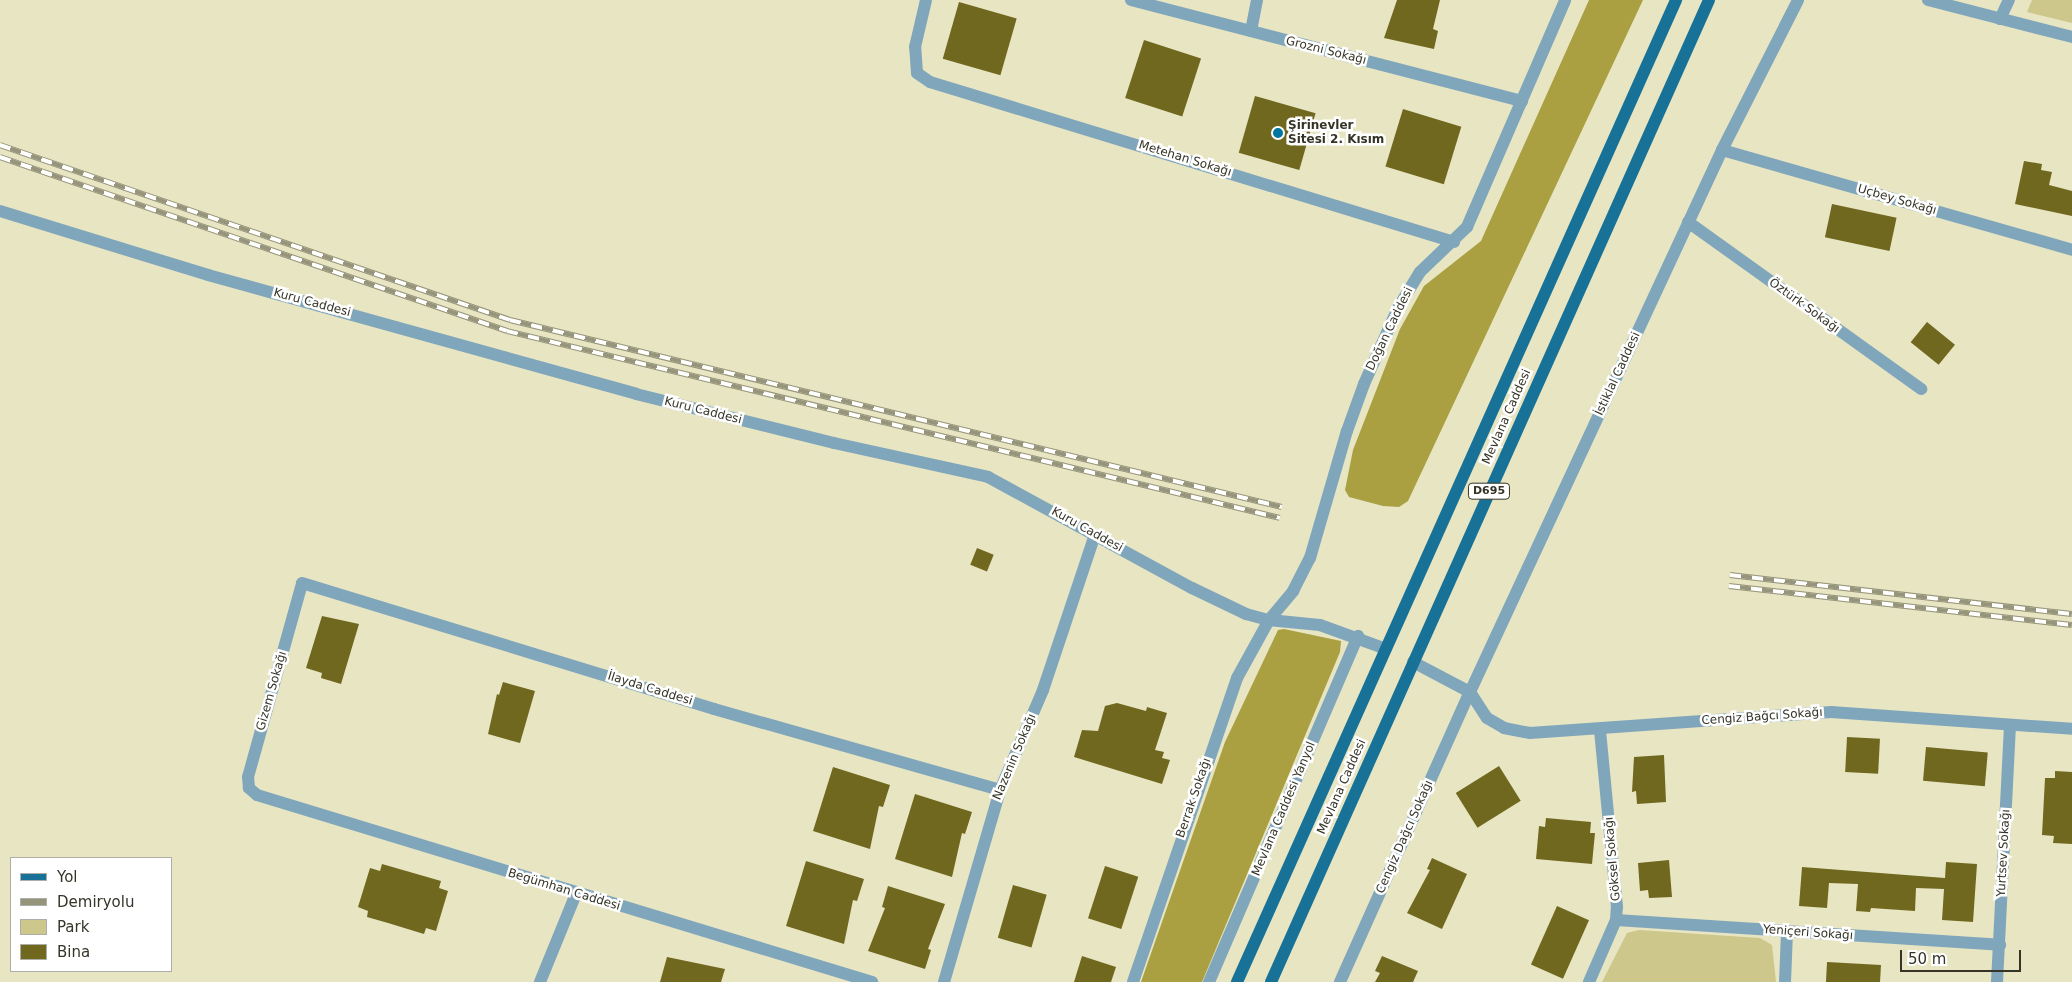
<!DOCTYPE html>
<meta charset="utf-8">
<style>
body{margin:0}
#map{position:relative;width:2072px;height:982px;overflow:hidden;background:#e8e5c3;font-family:"DejaVu Sans",sans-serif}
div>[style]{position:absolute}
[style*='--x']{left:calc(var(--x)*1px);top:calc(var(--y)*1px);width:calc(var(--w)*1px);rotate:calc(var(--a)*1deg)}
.green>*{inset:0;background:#cdc78c}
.forest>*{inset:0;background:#aaa042}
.building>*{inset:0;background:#70681f;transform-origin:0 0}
.minor>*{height:12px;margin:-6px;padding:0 6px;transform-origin:6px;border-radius:6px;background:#80a6bb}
.tertiary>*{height:12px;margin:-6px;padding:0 6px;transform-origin:6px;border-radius:6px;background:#80a6bb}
.primary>*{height:12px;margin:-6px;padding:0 6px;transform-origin:6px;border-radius:6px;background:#187297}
.rail>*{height:5.5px;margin-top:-2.75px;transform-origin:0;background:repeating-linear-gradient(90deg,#fff 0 11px,#96947b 0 22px);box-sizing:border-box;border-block:1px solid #96947b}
.dots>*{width:14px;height:14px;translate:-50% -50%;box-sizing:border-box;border:2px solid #fff;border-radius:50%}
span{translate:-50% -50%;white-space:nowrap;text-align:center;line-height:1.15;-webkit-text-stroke:5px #fff;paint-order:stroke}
.shield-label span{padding:1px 4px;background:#fff;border:1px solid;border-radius:4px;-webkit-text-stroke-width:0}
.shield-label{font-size:11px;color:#353427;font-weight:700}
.street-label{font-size:12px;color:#353427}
.poi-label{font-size:12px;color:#353427;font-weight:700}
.left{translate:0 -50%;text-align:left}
.legend{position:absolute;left:10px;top:857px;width:162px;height:115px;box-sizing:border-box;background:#fff;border:1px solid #aeaea9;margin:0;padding:6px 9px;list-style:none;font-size:15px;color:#353427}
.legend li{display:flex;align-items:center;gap:10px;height:25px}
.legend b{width:25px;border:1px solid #aeaea9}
.scale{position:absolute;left:1900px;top:950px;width:121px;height:22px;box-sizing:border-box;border:2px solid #353427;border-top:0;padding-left:6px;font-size:15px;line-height:18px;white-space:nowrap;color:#353427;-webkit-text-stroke:4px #fff;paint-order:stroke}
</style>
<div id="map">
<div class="green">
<div style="clip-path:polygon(2032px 0,2072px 0,2072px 23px,2027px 12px)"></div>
<div style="clip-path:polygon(1639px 930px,1760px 938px,1772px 945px,1776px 982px,1602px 982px,1627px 933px)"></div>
</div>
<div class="forest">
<div style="clip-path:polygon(1589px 0,1643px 0,1408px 501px,1399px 507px,1383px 506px,1349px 497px,1345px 490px,1353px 450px,1400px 329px,1424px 286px,1481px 241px)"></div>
<div style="clip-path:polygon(1284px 629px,1341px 641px,1340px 652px,1202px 982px,1141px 982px,1225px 742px,1278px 630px)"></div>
</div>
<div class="building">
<div style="clip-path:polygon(1397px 0,1440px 0,1433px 29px,1438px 31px,1434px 49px,1384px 38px)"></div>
<div style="left:959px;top:2px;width:60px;height:59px;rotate:16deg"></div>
<div style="left:1144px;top:40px;width:60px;height:61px;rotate:18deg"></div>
<div style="left:1255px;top:96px;width:63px;height:59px;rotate:16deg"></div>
<div style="left:1403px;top:109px;width:61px;height:60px;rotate:17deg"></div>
<div style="clip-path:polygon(2024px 161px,2042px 164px,2041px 170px,2052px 172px,2049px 185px,2072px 191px,2072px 216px,2015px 204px)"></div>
<div style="left:1832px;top:204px;width:66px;height:34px;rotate:12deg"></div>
<div style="left:1927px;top:322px;width:36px;height:26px;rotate:39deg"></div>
<div style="left:977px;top:548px;width:18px;height:18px;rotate:22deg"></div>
<div style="clip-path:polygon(322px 616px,359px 624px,341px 684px,321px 678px,322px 673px,306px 668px)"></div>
<div style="clip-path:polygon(503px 682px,535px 691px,520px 743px,488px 734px,497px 694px,499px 695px)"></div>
<div style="clip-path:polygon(1117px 703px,1146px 711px,1147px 707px,1167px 713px,1155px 750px,1164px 752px,1162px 758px,1170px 760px,1162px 784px,1074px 757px,1082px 730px,1098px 731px,1105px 706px)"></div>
<div style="left:1847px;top:737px;width:33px;height:35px;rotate:3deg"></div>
<div style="left:1926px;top:747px;width:62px;height:34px;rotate:5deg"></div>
<div style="clip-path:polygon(1664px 755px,1666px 802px,1637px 804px,1636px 791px,1632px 792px,1634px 757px)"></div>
<div style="left:1499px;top:766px;width:41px;height:51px;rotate:58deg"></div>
<div style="clip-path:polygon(833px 767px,890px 785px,883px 807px,879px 806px,870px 849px,813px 831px)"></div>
<div style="clip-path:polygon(2055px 771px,2072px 772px,2072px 844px,2053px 843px,2054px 836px,2042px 835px,2045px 778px,2055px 778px)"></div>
<div style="clip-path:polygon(915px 794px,972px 812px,965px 834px,962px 833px,952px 877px,895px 859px)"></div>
<div style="clip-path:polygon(1546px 818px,1591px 822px,1590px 833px,1595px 833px,1592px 864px,1536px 859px,1539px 826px,1545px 827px)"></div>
<div style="clip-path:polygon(1432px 858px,1467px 874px,1442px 929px,1407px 913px,1430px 870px,1427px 869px)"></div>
<div style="clip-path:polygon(1669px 860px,1672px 897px,1649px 898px,1648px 890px,1640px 891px,1638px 863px)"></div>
<div style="clip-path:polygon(806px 861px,864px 879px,857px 901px,853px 900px,844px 944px,786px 926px)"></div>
<div style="clip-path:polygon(1946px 862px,1977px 864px,1973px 922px,1942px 920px,1944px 889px,1916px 888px,1915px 911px,1871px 908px,1870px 912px,1856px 911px,1858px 884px,1829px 883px,1827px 908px,1799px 906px,1802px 867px,1945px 878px)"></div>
<div style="clip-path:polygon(382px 864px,441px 881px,439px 888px,448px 891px,436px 931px,426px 928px,424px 934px,388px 923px,367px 917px,368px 911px,358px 907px,370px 868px,380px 871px)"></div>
<div style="left:1105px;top:866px;width:35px;height:55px;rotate:18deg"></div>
<div style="left:1013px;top:885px;width:35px;height:55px;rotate:16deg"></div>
<div style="clip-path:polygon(888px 886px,945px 904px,928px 949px,931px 950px,925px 969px,868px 951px,885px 908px,882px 907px)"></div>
<div style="left:1557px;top:906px;width:35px;height:64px;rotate:24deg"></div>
<div style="clip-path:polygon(1082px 956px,1116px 967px,1111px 982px,1074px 982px)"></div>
<div style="clip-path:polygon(1382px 956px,1418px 971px,1413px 982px,1375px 982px,1380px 973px,1375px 971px)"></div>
<div style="clip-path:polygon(667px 957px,725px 969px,721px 982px,660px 982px)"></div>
<div style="clip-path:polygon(1827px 962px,1881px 965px,1880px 982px,1826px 982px)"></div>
</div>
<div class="minor">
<div style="--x:1131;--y:0;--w:404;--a:14.5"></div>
<div style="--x:2000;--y:19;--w:21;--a:-65"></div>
<div style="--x:1251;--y:31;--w:32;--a:-79"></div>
<div style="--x:917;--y:73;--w:16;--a:35"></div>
<div style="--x:930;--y:82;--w:548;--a:16.98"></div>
<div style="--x:1722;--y:150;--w:364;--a:15.9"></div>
<div style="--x:1688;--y:222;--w:287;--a:35.6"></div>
<div style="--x:1470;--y:692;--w:31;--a:57"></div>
<div style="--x:1487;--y:718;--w:20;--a:30"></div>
<div style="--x:1504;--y:728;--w:26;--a:11"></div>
<div style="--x:1530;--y:733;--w:302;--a:-4"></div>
<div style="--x:1831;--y:712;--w:242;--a:4"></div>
<div style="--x:257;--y:795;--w:11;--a:-139"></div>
<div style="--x:249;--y:788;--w:11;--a:-95"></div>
<div style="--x:248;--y:777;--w:201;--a:-74.4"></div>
<div style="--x:1616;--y:920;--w:385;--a:3.7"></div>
<div style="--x:944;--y:982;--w:200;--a:-73.7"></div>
<div style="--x:1000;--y:790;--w:109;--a:-66.7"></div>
<div style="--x:1043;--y:690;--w:163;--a:-71.5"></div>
<div style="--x:1133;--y:982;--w:321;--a:-71.1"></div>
<div style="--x:1237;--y:678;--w:66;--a:-61.1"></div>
<div style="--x:1209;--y:982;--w:377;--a:-66.7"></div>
<div style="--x:1340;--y:982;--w:318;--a:-65.9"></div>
<div style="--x:1589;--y:982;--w:68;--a:-66.5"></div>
<div style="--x:1616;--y:920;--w:13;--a:-86"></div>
<div style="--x:1617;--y:907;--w:178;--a:-95.5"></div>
<div style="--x:1785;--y:982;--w:50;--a:-87.7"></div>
<div style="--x:1997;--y:982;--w:257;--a:-87.1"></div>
</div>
<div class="tertiary">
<div style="--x:1928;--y:0;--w:149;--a:14.4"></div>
<div style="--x:917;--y:73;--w:26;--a:-94"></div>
<div style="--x:915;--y:47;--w:48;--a:-76.8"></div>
<div style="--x:0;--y:211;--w:218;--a:17.1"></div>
<div style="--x:208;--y:275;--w:444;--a:15.5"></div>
<div style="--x:636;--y:394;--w:204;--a:13.9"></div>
<div style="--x:834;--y:443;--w:158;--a:12.4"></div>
<div style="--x:988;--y:477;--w:232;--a:28.6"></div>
<div style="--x:1192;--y:588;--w:60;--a:25.7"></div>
<div style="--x:1246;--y:614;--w:24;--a:15"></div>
<div style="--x:1269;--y:620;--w:51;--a:5.6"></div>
<div style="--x:1320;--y:625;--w:70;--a:20"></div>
<div style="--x:302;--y:583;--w:431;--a:17"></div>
<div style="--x:714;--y:709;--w:297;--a:15.8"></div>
<div style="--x:1269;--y:620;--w:38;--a:-50"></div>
<div style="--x:1293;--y:591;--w:37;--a:-63"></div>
<div style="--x:1310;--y:558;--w:132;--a:-73.8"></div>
<div style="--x:1347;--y:431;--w:50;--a:-70.1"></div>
<div style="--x:1364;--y:384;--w:83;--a:-65.9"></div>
<div style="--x:1398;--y:308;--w:42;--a:-58.6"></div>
<div style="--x:1420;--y:272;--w:65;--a:-43.8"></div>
<div style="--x:1467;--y:227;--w:247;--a:-66.6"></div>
<div style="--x:1413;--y:662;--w:64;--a:27.8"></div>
<div style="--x:1470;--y:692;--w:598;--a:-65.06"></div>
<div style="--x:1722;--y:150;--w:168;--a:-63.1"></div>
<div style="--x:257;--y:795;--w:643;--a:16.91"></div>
<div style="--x:540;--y:982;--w:95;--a:-67.8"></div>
</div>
<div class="primary">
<div style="--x:1237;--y:982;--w:1076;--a:-65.91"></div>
<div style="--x:1271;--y:982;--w:1075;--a:-65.96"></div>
</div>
<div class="rail">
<div style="--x:0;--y:145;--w:539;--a:18.94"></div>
<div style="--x:510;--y:320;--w:794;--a:13.62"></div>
<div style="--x:0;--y:157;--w:536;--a:18.94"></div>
<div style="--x:507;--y:331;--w:795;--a:13.6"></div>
<div style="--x:1730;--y:575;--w:344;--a:6.5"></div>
<div style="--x:1729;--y:586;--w:345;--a:6.5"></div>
</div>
<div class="dots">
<div style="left:1278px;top:133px;background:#00759f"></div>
</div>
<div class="shield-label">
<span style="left:1489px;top:491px">D695</span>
</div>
<div class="street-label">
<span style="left:1326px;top:51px;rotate:14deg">Grozni Sokağı</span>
<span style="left:1185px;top:159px;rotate:17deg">Metehan Sokağı</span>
<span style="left:1897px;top:200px;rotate:16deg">Uçbey Sokağı</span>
<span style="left:312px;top:303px;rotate:15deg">Kuru Caddesi</span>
<span style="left:1804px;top:306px;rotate:36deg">Öztürk Sokağı</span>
<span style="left:1390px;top:329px;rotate:-64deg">Doğan Caddesi</span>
<span style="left:1618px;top:374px;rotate:-65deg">İstiklal Caddesi</span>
<span style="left:703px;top:411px;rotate:14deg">Kuru Caddesi</span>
<span style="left:1507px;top:417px;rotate:-66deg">Mevlana Caddesi</span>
<span style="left:1087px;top:530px;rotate:29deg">Kuru Caddesi</span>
<span style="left:650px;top:689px;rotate:17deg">İlayda Caddesi</span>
<span style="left:272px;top:691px;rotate:-74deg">Gizem Sokağı</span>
<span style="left:1762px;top:717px;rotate:-4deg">Cengiz Bağcı Sokağı</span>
<span style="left:1015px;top:757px;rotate:-67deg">Nazenin Sokağı</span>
<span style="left:1342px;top:787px;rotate:-66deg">Mevlana Caddesi</span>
<span style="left:1194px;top:798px;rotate:-71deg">Berrak Sokağı</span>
<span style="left:1284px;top:809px;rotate:-67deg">Mevlana Caddesi Yanyol</span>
<span style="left:1405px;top:837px;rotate:-66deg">Cengiz Dağcı Sokağı</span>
<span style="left:2004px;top:853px;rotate:-87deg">Yurtsev Sokağı</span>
<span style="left:1613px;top:859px;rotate:-95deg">Göksel Sokağı</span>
<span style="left:564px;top:890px;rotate:17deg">Begümhan Caddesi</span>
<span style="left:1808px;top:933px;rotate:4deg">Yeniçeri Sokağı</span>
</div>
<div class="poi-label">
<span class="left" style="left:1288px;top:133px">Şirinevler<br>Sitesi 2. Kısım</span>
</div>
<ul class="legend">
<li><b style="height:6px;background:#187297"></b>Yol</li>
<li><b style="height:6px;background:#96947b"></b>Demiryolu</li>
<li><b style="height:14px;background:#cdc78c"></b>Park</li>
<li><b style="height:14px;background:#70681f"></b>Bina</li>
</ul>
<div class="scale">50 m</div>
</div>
